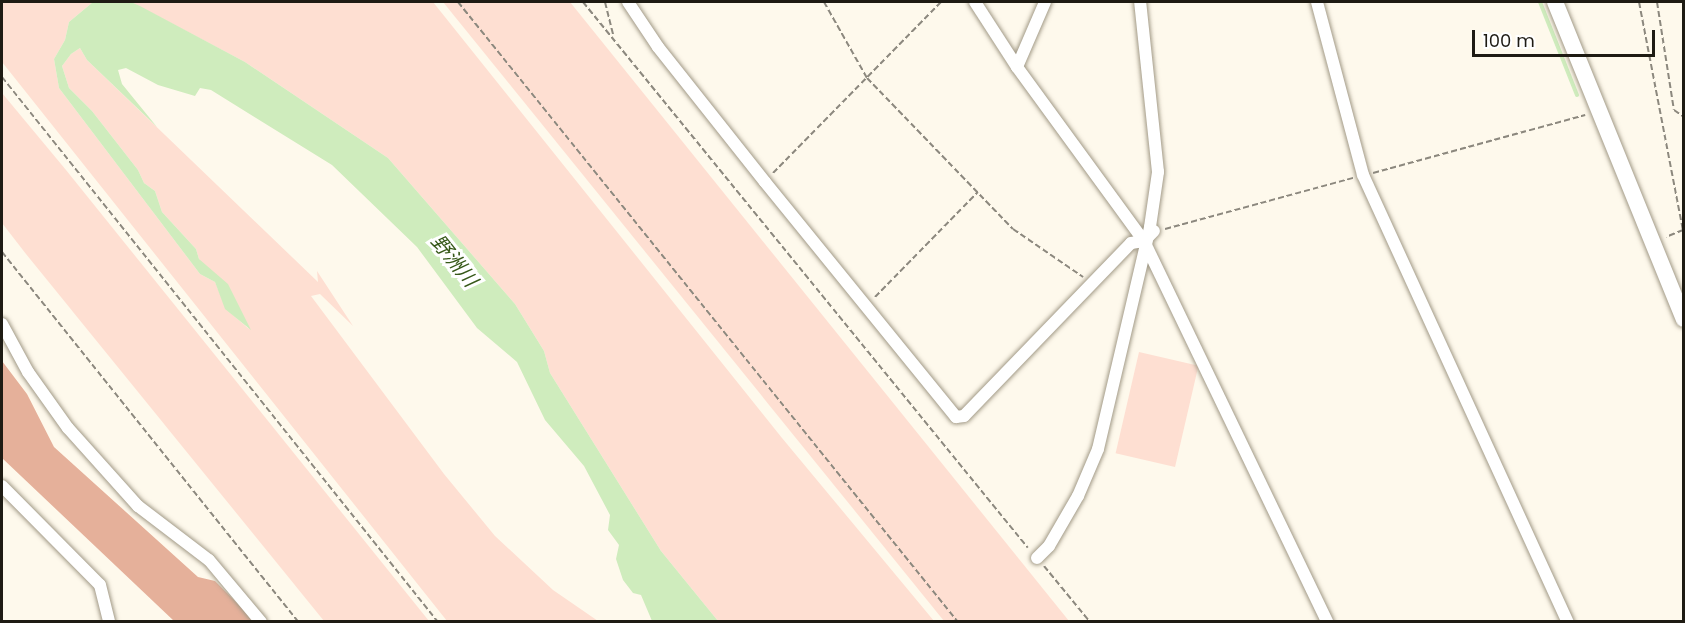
<!DOCTYPE html>
<meta charset="utf-8">
<style>
body{margin:0}
#map{position:relative;width:1685px;height:623px;overflow:hidden;background:#fef9ec;font-family:Poppins,"Noto Sans JP",sans-serif}
div>[style]{position:absolute}
[style*='--x']{left:calc(var(--x)*1px);top:calc(var(--y)*1px);width:calc(var(--w)*1px);rotate:calc(var(--a)*1deg)}
.green>*{inset:0;background:#fedfd2;transform-origin:0 0}
.forest>*{inset:0;background:#e5b09a}
.water>*{inset:0;background:#cfecbd}
.stream>*{height:4px;margin:-2px;padding:0 2px;transform-origin:2px;border-radius:2px;background:#cfecbd}
.path>*{height:2px;margin-top:-1px;transform-origin:0;background:repeating-linear-gradient(90deg,#8c887e 0 6px,transparent 0 9px)}
.roads{filter:drop-shadow(0 0 2px #a29a87) drop-shadow(0 0 2px #a29a87)}
.street>*{height:12px;margin:-6px;padding:0 6px;transform-origin:6px;border-radius:6px;background:#fff}
.secondary>*{height:16px;margin:-8px;padding:0 8px;transform-origin:8px;border-radius:8px;background:#fff}
span{translate:-50% -50%;white-space:nowrap;text-align:center;line-height:1.15;-webkit-text-stroke:6px #fff;paint-order:stroke}
.water-label{font-size:20px;color:#365818;font-style:italic}
.frame{position:absolute;inset:0;border:3px solid #1e1b13;pointer-events:none}
.scale{position:absolute;left:1472px;top:30px;width:183px;height:27px;box-sizing:border-box;border:3px solid #1e1b13;border-top:0;padding-left:8px;font-size:18px;line-height:21px;white-space:nowrap;color:#1e1b13;-webkit-text-stroke:4px #fff;paint-order:stroke}
</style>
<div id="map">
<div class="green">
<div style="clip-path:polygon(2px 2px,93px 2px,69px 22px,65px 40px,54px 59px,59px 88px,200px 274px,215px 282px,226px 309px,249px 329px,199px 259px,196px 249px,162px 212px,155px 191px,144px 183px,138px 170px,92px 111px,69px 88px,62px 66px,71px 54px,80px 48px,87px 60px,318px 282px,317px 271px,353px 326px,320px 294px,311px 296px,444px 474px,495px 536px,553px 590px,598px 621px,447px 621px,2px 62px)"></div>
<div style="clip-path:polygon(131px 2px,433px 2px,782px 438px,934px 621px,718px 621px,661px 551px,550px 373px,544px 351px,515px 304px,388px 158px,245px 62px)"></div>
<div style="clip-path:polygon(443px 2px,570px 2px,1069px 621px,944px 621px)"></div>
<div style="clip-path:polygon(2px 93px,66px 170px,429px 621px,324px 621px,26px 254px,2px 223px)"></div>
<div style="left:1139px;top:352px;width:61px;height:104px;rotate:13deg"></div>
</div>
<div class="forest">
<div style="clip-path:polygon(2px 361px,27px 394px,54px 447px,198px 577px,215px 581px,250px 616px,251px 621px,174px 621px,2px 458px)"></div>
</div>
<div class="water">
<div style="clip-path:polygon(93px 2px,131px 2px,140px 6px,245px 62px,388px 158px,515px 304px,544px 351px,550px 373px,661px 551px,718px 621px,652px 621px,641px 595px,633px 593px,623px 580px,616px 559px,619px 545px,608px 530px,610px 515px,584px 466px,545px 420px,517px 362px,477px 328px,417px 247px,332px 165px,211px 90px,200px 88px,195px 96px,158px 85px,126px 68px,118px 70px,122px 84px,157px 127px,87px 60px,80px 48px,71px 54px,62px 66px,69px 88px,92px 111px,138px 170px,144px 183px,155px 191px,162px 212px,196px 249px,199px 259px,228px 284px,251px 330px,225px 309px,215px 282px,200px 274px,59px 88px,54px 59px,65px 40px,69px 22px)"></div>
</div>
<div class="stream">
<div style="--x:1540;--y:2;--w:100;--a:68.3"></div>
</div>
<div class="path">
<div style="--x:458;--y:2;--w:796;--a:51.12"></div>
<div style="--x:583;--y:2;--w:704;--a:50.82"></div>
<div style="--x:605;--y:2;--w:36;--a:76"></div>
<div style="--x:824;--y:2;--w:87;--a:60.5"></div>
<div style="--x:867;--y:78;--w:210;--a:46"></div>
<div style="--x:1013;--y:229;--w:85;--a:34.4"></div>
<div style="--x:1639;--y:2;--w:232;--a:79.1"></div>
<div style="--x:1683;--y:230;--w:18;--a:158"></div>
<div style="--x:1657;--y:2;--w:109;--a:81.1"></div>
<div style="--x:1674;--y:110;--w:12;--a:35"></div>
<div style="--x:2;--y:77;--w:698;--a:51.34"></div>
<div style="--x:773;--y:173;--w:240;--a:-45.5"></div>
<div style="--x:1373;--y:173;--w:220;--a:-15.3"></div>
<div style="--x:1165;--y:229;--w:195;--a:-15.2"></div>
<div style="--x:2;--y:252;--w:474;--a:51.3"></div>
<div style="--x:875;--y:297;--w:147;--a:-45.6"></div>
<div style="--x:1044;--y:566;--w:72;--a:50.6"></div>
</div>
<div class="roads">
<div class="street">
<div style="--x:628;--y:2;--w:54;--a:56.3"></div>
<div style="--x:658;--y:47;--w:172;--a:51.6"></div>
<div style="--x:765;--y:182;--w:303;--a:50.9"></div>
<div style="--x:956;--y:417;--w:8;--a:-7"></div>
<div style="--x:964;--y:416;--w:240;--a:-46"></div>
<div style="--x:1131;--y:243;--w:13;--a:-9"></div>
<div style="--x:1144;--y:241;--w:14;--a:-45"></div>
<div style="--x:975;--y:2;--w:77;--a:57.1"></div>
<div style="--x:1017;--y:67;--w:215;--a:53.9"></div>
<div style="--x:1144;--y:241;--w:423;--a:64.3"></div>
<div style="--x:1317;--y:2;--w:179;--a:75.1"></div>
<div style="--x:1363;--y:175;--w:492;--a:65.4"></div>
<div style="--x:1017;--y:67;--w:71;--a:-66.7"></div>
<div style="--x:2;--y:324;--w:55;--a:61.6"></div>
<div style="--x:28;--y:372;--w:69;--a:54.5"></div>
<div style="--x:68;--y:428;--w:105;--a:48.1"></div>
<div style="--x:138;--y:506;--w:89;--a:37.3"></div>
<div style="--x:209;--y:560;--w:81;--a:50"></div>
<div style="--x:2;--y:486;--w:139;--a:45.3"></div>
<div style="--x:100;--y:585;--w:38;--a:76"></div>
<div style="--x:1037;--y:558;--w:17;--a:-45"></div>
<div style="--x:1049;--y:546;--w:58;--a:-59.9"></div>
<div style="--x:1078;--y:496;--w:51;--a:-66.9"></div>
<div style="--x:1098;--y:449;--w:228;--a:-76.8"></div>
<div style="--x:1150;--y:227;--w:56;--a:-81.7"></div>
<div style="--x:1158;--y:172;--w:171;--a:-96"></div>
</div>
<div class="secondary">
<div style="--x:1555;--y:2;--w:342;--a:67.9"></div>
</div>
</div>
<div class="water-label">
<span style="left:454px;top:261px;rotate:51deg">野洲川</span>
</div>
<div class="frame"></div>
<div class="scale">100 m</div>
</div>
